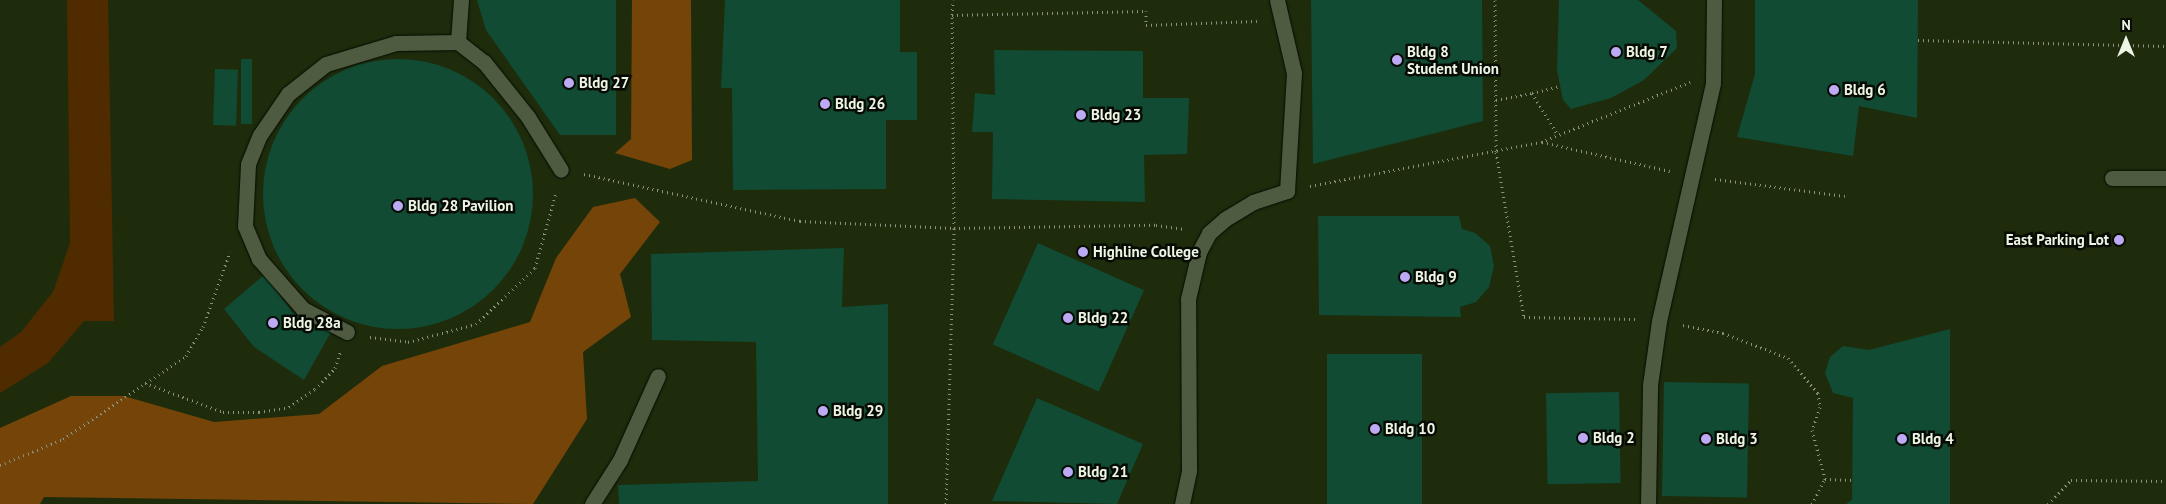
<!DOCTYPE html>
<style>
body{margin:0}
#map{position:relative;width:2166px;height:504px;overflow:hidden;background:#18240b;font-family:"PT Sans",sans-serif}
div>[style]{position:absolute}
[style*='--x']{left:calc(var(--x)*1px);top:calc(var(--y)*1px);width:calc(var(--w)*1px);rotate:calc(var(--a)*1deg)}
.built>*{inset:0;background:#1e2c0c;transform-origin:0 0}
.green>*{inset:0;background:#502b00}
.forest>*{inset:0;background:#754408}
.building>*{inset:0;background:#114b34;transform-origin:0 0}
.round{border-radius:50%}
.path>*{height:3px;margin-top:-1.5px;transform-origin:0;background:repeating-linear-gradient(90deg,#89937f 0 1px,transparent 0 5px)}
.roads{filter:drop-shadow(0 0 1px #040d00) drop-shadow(0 0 1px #040d00)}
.lane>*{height:15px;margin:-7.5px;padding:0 7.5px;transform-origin:7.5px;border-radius:7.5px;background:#4e5b40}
.dots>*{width:14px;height:14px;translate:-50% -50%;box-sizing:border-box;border:2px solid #070b03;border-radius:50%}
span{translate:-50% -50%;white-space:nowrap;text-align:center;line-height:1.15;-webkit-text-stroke:5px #070b03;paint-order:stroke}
.poi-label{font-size:15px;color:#edf6e5;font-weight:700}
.left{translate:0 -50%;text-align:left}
.right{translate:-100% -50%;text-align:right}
.north{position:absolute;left:2101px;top:15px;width:50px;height:50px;-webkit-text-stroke:4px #070b03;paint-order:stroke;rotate:0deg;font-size:14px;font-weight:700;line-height:20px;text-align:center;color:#edf6e5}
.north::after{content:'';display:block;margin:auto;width:18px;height:22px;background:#edf6e5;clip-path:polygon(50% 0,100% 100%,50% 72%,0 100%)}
</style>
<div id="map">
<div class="built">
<div style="left:0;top:0;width:2166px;height:504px"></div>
</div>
<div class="green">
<div style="clip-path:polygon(67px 0,108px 0,114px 321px,84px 321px,48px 363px,0 393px,0 347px,21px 332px,53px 292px,70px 243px)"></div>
</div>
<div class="forest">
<div style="clip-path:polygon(632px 0,691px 0,692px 160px,670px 169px,615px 153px,631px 139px)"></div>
<div style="clip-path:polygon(635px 198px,660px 222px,620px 274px,631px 317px,583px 352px,587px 419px,533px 504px,44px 497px,40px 504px,0 504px,0 428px,71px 396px,124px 396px,214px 422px,319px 414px,382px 366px,530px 322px,556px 258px,593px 207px)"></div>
</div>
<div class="building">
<div style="clip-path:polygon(477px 0,616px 0,616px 135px,560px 135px,486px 30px)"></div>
<div style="clip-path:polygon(725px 0,900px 0,900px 52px,917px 52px,917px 120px,886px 120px,886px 189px,733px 190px,732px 88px,721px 88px)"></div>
<div style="clip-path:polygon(1311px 0,1482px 0,1483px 121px,1313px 164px)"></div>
<div style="clip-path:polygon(1559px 0,1638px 0,1676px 31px,1677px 48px,1644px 80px,1611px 98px,1571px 109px,1563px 100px,1557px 70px)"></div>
<div style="clip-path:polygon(1755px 0,1918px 0,1917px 118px,1859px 106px,1853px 156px,1737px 137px,1755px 74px)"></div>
<div style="clip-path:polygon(994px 50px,1143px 51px,1143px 98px,1189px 98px,1187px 154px,1144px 155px,1145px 202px,992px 199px,993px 132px,972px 132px,975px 93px,995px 95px)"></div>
<div class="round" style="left:263px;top:59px;width:270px;height:270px"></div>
<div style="left:241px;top:59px;width:11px;height:65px"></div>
<div style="left:215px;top:69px;width:23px;height:56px;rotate:2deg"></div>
<div style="clip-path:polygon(1318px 216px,1459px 216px,1462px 229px,1475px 233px,1490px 246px,1494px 266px,1489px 287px,1476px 302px,1460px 307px,1461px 317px,1319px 315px)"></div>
<div style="left:1038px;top:243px;width:116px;height:111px;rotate:24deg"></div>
<div style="clip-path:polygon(844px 248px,842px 307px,888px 304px,888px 504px,619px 504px,618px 485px,758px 481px,756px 342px,652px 340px,651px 254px)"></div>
<div style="clip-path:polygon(264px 275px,293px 313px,331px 332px,304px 380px,254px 347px,224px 309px)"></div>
<div style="clip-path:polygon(1950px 329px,1950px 504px,1846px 504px,1852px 500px,1853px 398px,1833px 393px,1825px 373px,1830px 357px,1843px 346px,1869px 350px)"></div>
<div style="left:1327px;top:354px;width:95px;height:150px"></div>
<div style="left:1664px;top:382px;width:85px;height:114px;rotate:1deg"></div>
<div style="left:1619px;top:392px;width:91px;height:73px;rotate:89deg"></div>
<div style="clip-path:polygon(1037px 398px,1143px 444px,1117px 504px,992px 501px)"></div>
</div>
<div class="path">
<div style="--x:1495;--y:0;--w:152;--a:89.6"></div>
<div style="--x:1496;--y:152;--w:167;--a:80.4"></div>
<div style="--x:1524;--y:317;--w:111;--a:1"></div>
<div style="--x:952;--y:15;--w:15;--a:-86"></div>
<div style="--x:1918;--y:40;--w:248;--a:1.4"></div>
<div style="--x:1532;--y:93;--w:29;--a:-14"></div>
<div style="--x:1496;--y:100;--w:37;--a:-11"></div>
<div style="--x:1532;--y:93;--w:49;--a:58.2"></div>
<div style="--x:1542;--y:142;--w:131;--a:12.8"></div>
<div style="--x:584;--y:174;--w:221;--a:12.3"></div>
<div style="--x:800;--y:221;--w:154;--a:2.6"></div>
<div style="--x:954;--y:228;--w:213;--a:-90.5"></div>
<div style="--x:952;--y:15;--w:194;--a:-1.2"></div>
<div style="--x:1146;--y:11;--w:14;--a:90"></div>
<div style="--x:1146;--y:25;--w:111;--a:-2.1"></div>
<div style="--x:1715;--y:179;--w:131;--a:7.5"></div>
<div style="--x:1310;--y:186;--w:235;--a:-10.8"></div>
<div style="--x:1541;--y:142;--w:161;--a:-21.9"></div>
<div style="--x:1683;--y:325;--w:41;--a:11.3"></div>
<div style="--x:1723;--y:333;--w:70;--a:21"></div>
<div style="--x:1788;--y:358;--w:46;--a:49.4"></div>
<div style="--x:1818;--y:393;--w:14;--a:82"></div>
<div style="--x:1820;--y:407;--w:24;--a:109"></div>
<div style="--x:1812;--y:430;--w:51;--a:75.1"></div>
<div style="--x:1825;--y:479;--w:28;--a:2"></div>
<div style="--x:370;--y:337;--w:38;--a:7"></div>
<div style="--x:408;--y:342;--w:70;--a:-14.8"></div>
<div style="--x:476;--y:324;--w:81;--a:-43.5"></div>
<div style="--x:535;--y:268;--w:78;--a:-74.4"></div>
<div style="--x:145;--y:383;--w:83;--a:20.4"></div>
<div style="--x:223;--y:412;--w:36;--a:0"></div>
<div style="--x:259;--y:412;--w:30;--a:-9"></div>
<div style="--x:289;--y:407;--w:32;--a:-35"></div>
<div style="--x:315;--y:389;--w:29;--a:-46"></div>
<div style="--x:335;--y:368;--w:16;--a:-72"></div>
<div style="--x:0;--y:465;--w:68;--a:-22.4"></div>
<div style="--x:63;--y:439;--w:148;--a:-34"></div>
<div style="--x:186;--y:356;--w:34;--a:-60"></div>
<div style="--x:203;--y:327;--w:80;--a:-70.2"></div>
<div style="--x:946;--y:504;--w:276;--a:-88.3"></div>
<div style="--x:954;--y:228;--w:202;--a:-0.9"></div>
<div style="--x:1156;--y:225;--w:27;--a:8"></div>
<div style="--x:1812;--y:504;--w:28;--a:-63"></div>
<div style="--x:2048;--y:504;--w:33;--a:-46"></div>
<div style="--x:2071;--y:480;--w:95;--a:0.6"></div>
</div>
<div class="roads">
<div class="lane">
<div style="--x:461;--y:0;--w:42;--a:94.1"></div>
<div style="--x:458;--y:42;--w:33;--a:38"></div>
<div style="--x:484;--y:62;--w:70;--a:51.3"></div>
<div style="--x:528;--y:117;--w:62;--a:58.1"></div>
<div style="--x:2112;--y:178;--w:54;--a:0"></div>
<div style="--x:347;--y:332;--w:50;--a:-152.4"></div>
<div style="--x:303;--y:309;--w:67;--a:-131.3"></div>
<div style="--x:259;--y:259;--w:36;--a:-113"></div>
<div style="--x:245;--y:226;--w:62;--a:-87.2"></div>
<div style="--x:248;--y:164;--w:31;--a:-68"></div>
<div style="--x:260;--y:135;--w:50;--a:-55.7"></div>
<div style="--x:288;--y:94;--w:48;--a:-38.3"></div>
<div style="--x:326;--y:64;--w:73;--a:-16.7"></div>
<div style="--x:396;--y:43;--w:62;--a:-0.9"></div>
<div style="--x:592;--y:504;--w:52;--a:-57.5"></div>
<div style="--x:620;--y:460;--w:92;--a:-65.7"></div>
<div style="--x:1182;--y:504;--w:35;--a:-78"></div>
<div style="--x:1189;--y:470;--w:171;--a:-90.3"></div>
<div style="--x:1188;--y:299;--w:48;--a:-76.8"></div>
<div style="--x:1199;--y:252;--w:21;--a:-62"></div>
<div style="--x:1209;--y:233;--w:21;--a:-41"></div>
<div style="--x:1225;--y:219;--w:33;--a:-31"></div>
<div style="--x:1253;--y:202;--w:36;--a:-18"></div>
<div style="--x:1287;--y:191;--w:118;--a:-86.6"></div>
<div style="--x:1294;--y:73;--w:75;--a:-103.1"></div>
<div style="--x:1648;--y:504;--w:119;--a:-89"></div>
<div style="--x:1650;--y:385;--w:65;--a:-82"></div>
<div style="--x:1659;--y:321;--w:244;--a:-77.2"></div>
<div style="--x:1713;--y:83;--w:83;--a:-89.3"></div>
</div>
</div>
<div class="dots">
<div style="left:1616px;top:52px;background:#bcaaf5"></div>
<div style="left:1397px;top:60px;background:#bcaaf5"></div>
<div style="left:569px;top:83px;background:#bcaaf5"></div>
<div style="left:1834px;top:90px;background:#bcaaf5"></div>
<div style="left:825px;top:104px;background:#bcaaf5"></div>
<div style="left:1081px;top:115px;background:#bcaaf5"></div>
<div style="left:398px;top:206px;background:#bcaaf5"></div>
<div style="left:2119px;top:240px;background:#bcaaf5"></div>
<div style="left:1083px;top:252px;background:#bcaaf5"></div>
<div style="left:1405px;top:277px;background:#bcaaf5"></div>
<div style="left:1068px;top:318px;background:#bcaaf5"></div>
<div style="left:273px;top:323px;background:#bcaaf5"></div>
<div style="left:823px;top:411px;background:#bcaaf5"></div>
<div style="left:1375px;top:429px;background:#bcaaf5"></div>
<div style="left:1583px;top:438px;background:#bcaaf5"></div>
<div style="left:1706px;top:439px;background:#bcaaf5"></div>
<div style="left:1902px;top:439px;background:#bcaaf5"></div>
<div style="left:1068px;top:472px;background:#bcaaf5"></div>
</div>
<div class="poi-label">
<span class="left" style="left:1407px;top:60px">Bldg 8<br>Student Union</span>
<span class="left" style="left:1626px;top:52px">Bldg 7</span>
<span class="left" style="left:579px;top:83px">Bldg 27</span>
<span class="left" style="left:1844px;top:90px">Bldg 6</span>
<span class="left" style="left:835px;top:104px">Bldg 26</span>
<span class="left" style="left:1091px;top:115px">Bldg 23</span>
<span class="left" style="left:408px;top:206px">Bldg 28 Pavilion</span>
<span class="right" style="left:2109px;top:240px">East Parking Lot</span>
<span class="left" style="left:1093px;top:252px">Highline College</span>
<span class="left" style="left:1415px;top:277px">Bldg 9</span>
<span class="left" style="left:1078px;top:318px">Bldg 22</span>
<span class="left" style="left:283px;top:323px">Bldg 28a</span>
<span class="left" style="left:833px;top:411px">Bldg 29</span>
<span class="left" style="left:1385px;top:429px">Bldg 10</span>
<span class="left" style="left:1593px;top:438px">Bldg 2</span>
<span class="left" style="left:1716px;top:439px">Bldg 3</span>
<span class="left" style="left:1912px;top:439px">Bldg 4</span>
<span class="left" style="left:1078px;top:472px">Bldg 21</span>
</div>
<div class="north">N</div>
</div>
